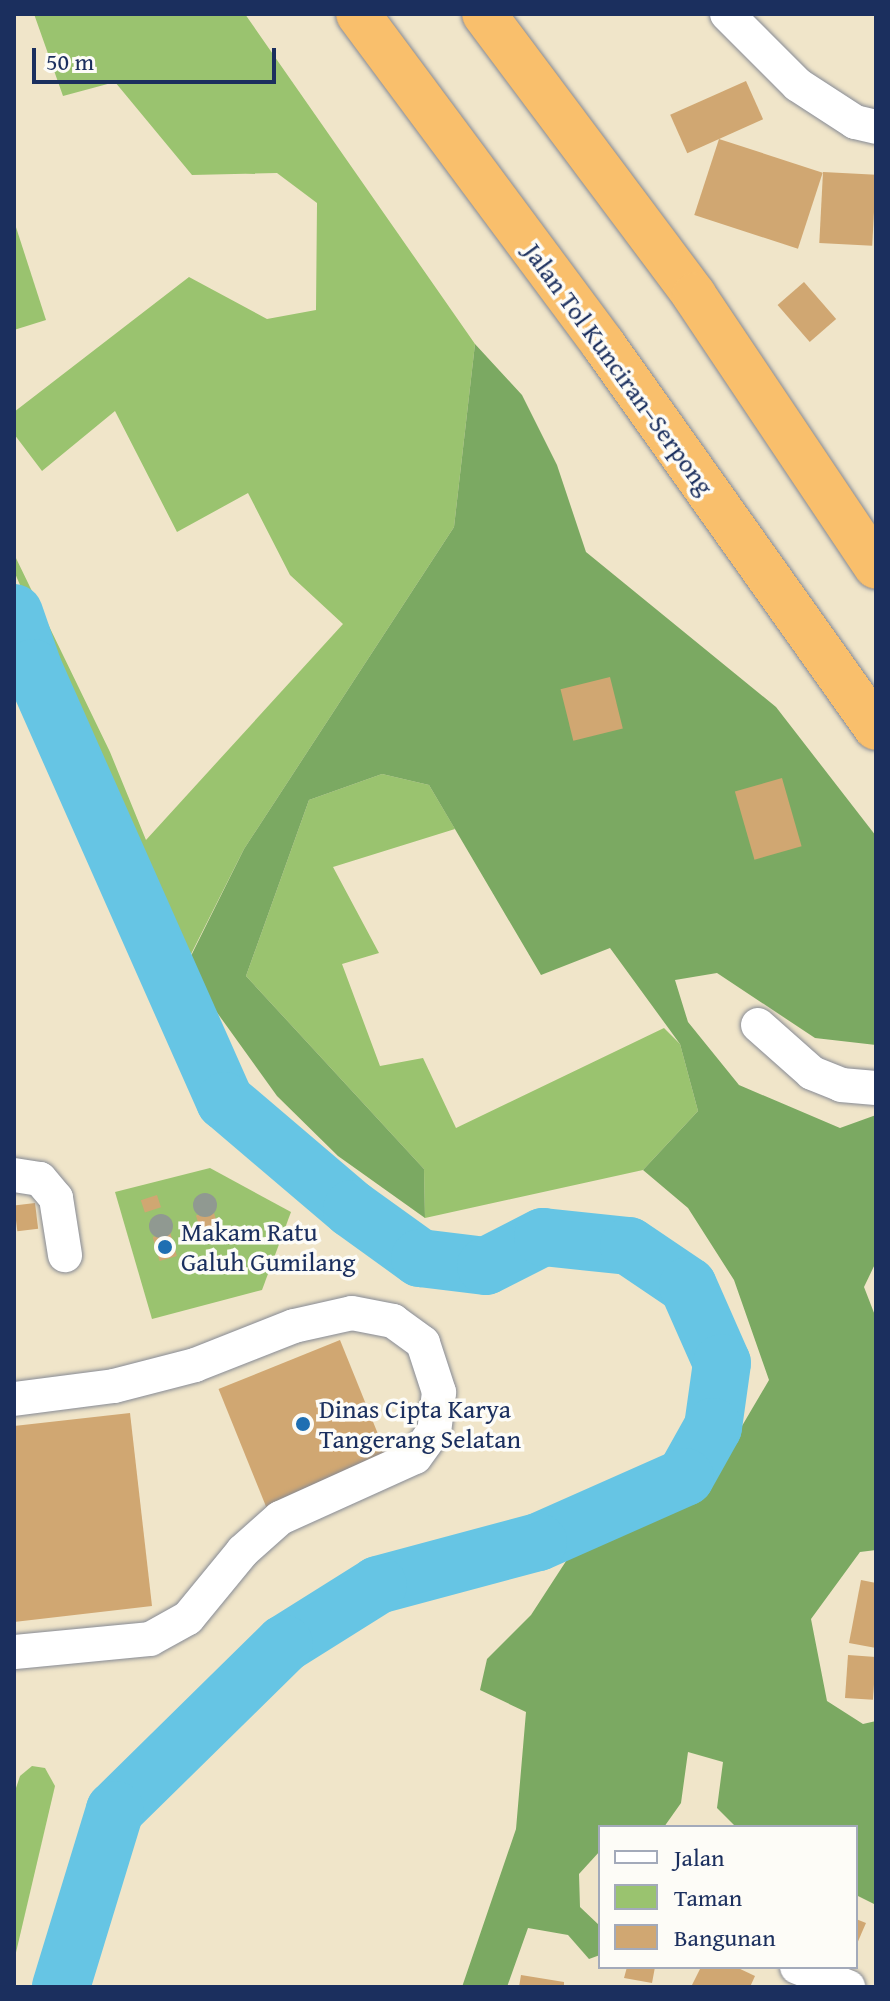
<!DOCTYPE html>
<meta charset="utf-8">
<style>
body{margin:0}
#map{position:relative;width:890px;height:2001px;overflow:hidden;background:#f0e5c9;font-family:"Gentium Book Plus",serif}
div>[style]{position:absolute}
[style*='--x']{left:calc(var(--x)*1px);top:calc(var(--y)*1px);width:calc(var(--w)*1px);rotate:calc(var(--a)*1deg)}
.green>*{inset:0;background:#9ac36f}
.forest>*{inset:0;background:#7ba962}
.river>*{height:58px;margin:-29px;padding:0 29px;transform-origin:29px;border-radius:29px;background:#66c5e4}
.building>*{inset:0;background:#d0a772;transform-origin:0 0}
.roads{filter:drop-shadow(0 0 2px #868a94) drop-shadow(0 0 2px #868a94)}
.minor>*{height:34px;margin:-17px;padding:0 17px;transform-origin:17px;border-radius:17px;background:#fff}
.highway>*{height:44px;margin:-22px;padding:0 22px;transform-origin:22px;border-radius:22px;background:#f9bf6c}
.trees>*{width:24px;height:24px;margin:-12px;border-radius:50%;background:#909991}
.dots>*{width:22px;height:22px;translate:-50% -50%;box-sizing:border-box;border:4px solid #fdfcf7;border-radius:50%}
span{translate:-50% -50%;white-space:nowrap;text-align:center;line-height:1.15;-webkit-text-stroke:7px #fdfcf7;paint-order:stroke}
.street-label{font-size:26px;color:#1b2f5e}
.poi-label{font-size:26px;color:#1b2f5e}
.left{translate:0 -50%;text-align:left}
.frame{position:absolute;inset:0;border:16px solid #1b2f5e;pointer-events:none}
.legend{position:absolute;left:598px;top:1825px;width:260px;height:144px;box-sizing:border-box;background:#fdfcf7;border:2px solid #a3aaba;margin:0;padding:10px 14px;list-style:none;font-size:24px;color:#1b2f5e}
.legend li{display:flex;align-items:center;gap:16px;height:40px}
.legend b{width:40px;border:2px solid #a3aaba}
.scale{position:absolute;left:32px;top:48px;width:244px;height:36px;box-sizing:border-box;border:4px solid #1b2f5e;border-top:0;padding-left:10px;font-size:24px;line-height:28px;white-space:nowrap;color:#1b2f5e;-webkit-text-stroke:6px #fdfcf7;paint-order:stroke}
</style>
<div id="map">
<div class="green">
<div style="clip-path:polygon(34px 14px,245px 14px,475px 344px,454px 527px,244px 849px,184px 968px,14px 571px,14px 554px,110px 752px,146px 840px,343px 624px,290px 575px,248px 493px,177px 532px,115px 411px,42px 471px,14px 434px,14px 412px,189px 277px,267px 319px,316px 310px,317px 203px,277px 173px,192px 175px,115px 82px,63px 96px)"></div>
<div style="clip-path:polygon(14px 221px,46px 320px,14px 330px)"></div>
<div style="clip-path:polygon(382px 774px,429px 785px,455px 829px,333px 867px,379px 953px,342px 964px,380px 1066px,423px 1058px,456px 1128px,664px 1028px,680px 1044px,698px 1111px,643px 1170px,425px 1218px,424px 1169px,246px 976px,309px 800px)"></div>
<div style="clip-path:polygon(210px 1168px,291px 1212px,262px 1290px,152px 1319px,115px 1192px)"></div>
<div style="clip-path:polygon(32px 1766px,45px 1768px,55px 1786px,14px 1961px,14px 1794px,20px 1776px)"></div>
</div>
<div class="forest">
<div style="clip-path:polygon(475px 344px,522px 395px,557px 465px,586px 552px,776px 707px,876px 836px,876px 1045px,815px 1038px,717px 973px,675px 980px,688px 1022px,739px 1085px,840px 1128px,876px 1115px,876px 1262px,864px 1287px,876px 1318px,876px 1550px,860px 1552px,811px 1619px,827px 1701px,863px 1724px,876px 1721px,876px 1905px,856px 1895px,856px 1827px,736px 1827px,717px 1808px,723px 1762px,688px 1752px,681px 1803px,664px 1827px,600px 1827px,600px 1851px,579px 1874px,580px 1907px,600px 1926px,600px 1955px,589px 1959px,568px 1935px,528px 1928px,507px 1987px,462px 1987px,516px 1829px,526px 1712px,480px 1690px,487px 1659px,531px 1615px,570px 1555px,670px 1513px,709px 1482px,769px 1380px,734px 1280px,688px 1208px,643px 1170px,698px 1111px,680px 1044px,610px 948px,541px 975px,429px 785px,382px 774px,309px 800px,246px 976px,424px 1169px,425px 1218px,338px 1156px,277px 1096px,185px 968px,244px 849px,454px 527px)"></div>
</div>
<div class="river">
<div style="--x:14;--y:613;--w:58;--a:70.9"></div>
<div style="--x:33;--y:668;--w:474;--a:66.1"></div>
<div style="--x:225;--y:1101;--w:167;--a:40.4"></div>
<div style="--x:352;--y:1209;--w:84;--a:35.8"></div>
<div style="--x:420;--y:1258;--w:66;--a:6.9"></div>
<div style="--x:486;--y:1266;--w:64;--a:-27"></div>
<div style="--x:543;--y:1237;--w:86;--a:6"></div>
<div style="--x:629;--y:1246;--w:71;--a:34.1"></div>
<div style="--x:688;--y:1286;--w:84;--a:66.2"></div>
<div style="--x:722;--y:1363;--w:65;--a:98"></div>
<div style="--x:713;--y:1427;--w:57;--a:119.2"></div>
<div style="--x:685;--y:1477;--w:161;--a:156.1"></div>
<div style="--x:538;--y:1542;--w:166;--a:165"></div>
<div style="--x:378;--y:1585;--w:111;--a:147.9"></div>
<div style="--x:284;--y:1644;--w:237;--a:135.5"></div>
<div style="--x:115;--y:1810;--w:185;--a:107"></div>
</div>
<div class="building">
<div style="left:746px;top:81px;width:42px;height:83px;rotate:66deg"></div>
<div style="left:719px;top:139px;width:109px;height:80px;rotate:18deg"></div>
<div style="left:823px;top:172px;width:53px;height:71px;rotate:3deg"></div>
<div style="left:804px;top:282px;width:49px;height:35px;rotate:49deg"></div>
<div style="left:610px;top:677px;width:53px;height:51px;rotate:76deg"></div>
<div style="left:782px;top:778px;width:71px;height:49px;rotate:74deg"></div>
<div style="left:157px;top:1195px;width:13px;height:17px;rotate:72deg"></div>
<div style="left:35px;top:1203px;width:26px;height:21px;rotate:83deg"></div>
<div style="left:213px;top:1210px;width:26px;height:18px;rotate:72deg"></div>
<div style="left:170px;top:1232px;width:25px;height:18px;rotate:74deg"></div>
<div style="left:340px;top:1340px;width:127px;height:131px;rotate:68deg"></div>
<div style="clip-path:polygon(130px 1413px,152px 1606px,14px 1622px,14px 1426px)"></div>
<div style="clip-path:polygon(861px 1580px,876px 1583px,876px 1648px,849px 1643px)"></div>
<div style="left:848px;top:1655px;width:28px;height:43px;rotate:4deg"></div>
<div style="clip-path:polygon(856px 1919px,866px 1923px,856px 1946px)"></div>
<div style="clip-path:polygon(627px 1967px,655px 1967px,652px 1983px,624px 1978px)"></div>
<div style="clip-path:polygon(701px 1967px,736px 1967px,755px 1976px,750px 1987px,691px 1987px)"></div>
<div style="clip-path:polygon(521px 1975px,564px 1982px,564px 1987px,519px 1987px)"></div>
</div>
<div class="roads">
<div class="minor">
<div style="--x:727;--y:14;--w:100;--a:45"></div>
<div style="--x:798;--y:85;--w:68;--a:33"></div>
<div style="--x:855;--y:122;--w:22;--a:13"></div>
<div style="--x:758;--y:1025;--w:72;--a:41.6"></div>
<div style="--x:812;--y:1073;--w:31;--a:22"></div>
<div style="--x:841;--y:1085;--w:35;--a:5"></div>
<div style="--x:14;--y:1175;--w:26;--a:9"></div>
<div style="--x:40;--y:1179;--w:25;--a:50"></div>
<div style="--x:56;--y:1198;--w:58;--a:81"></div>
<div style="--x:14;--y:1399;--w:101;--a:-7.4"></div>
<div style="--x:114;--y:1386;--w:84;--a:-14.5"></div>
<div style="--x:195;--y:1365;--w:106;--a:-21.5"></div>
<div style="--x:294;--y:1326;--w:59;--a:-12.6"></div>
<div style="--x:352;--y:1313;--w:42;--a:11"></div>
<div style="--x:393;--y:1321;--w:37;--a:36"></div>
<div style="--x:423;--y:1343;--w:52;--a:71.9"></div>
<div style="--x:439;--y:1392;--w:39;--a:97"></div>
<div style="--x:434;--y:1431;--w:32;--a:126"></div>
<div style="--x:415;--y:1457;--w:148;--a:155.7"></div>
<div style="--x:280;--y:1518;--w:50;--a:138.3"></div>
<div style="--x:243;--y:1551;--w:87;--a:129.4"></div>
<div style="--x:188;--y:1618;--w:43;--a:151.1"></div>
<div style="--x:150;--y:1639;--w:137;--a:174.5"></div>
<div style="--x:797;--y:1967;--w:55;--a:21.4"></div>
</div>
<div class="highway">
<div style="--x:358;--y:14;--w:411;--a:53.4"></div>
<div style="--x:603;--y:344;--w:471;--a:54.6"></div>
<div style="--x:484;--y:14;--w:351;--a:53.2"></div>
<div style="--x:694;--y:295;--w:327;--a:56.2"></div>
</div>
</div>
<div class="trees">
<div style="left:205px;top:1205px"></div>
<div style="left:161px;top:1226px"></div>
</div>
<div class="dots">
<div style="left:165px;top:1247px;background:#1f6fb2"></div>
<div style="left:303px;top:1424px;background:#1f6fb2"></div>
</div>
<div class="street-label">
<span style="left:619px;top:369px;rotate:54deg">Jalan Tol Kunciran–Serpong</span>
</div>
<div class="poi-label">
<span class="left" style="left:181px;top:1247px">Makam Ratu<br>Galuh Gumilang</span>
<span class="left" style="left:319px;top:1424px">Dinas Cipta Karya<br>Tangerang Selatan</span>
</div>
<div class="frame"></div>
<ul class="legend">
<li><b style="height:10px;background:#fff"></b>Jalan</li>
<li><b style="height:22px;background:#9ac36f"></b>Taman</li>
<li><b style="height:22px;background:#d0a772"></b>Bangunan</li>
</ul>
<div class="scale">50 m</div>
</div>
